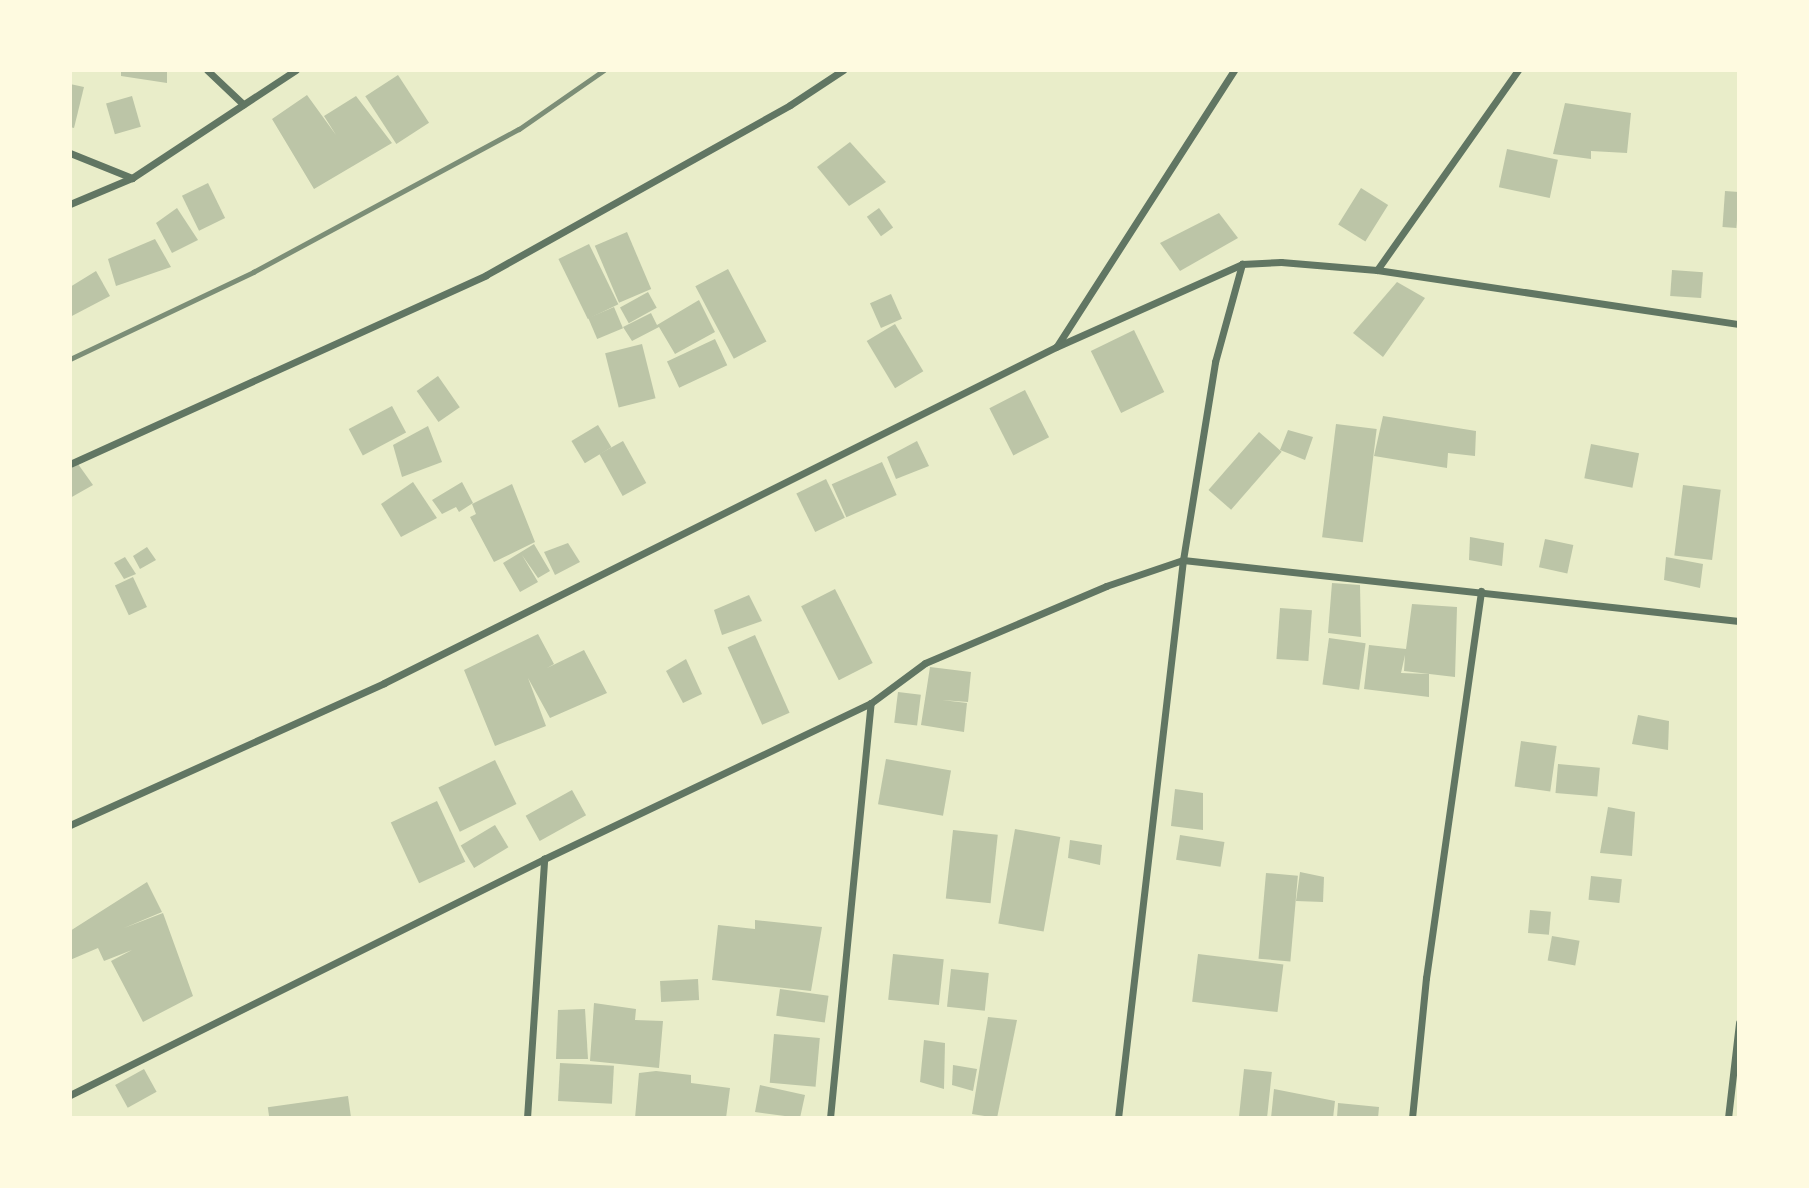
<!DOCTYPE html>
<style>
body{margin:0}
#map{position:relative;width:1809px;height:1188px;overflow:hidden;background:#e9edc9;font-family:Quicksand,sans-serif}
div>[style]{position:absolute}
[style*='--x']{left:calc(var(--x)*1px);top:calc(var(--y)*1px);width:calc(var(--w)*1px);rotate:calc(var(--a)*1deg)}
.building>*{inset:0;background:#bcc5a7;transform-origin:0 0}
.minor>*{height:7px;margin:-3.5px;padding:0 3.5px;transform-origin:3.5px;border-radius:3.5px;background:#617663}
.rail>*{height:5px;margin:-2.5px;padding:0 2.5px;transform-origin:2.5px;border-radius:2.5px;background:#7c8e77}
span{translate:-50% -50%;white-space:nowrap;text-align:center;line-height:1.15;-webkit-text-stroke:7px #fefae0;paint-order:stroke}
.frame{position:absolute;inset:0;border:72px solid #fefae0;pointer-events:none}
</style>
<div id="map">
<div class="building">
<div style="clip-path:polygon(121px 70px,167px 70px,167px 83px,121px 76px)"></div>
<div style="left:398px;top:75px;width:57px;height:39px;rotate:57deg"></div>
<div style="clip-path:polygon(70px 84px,84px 87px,74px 128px,70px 127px)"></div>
<div style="clip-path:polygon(307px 95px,336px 135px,324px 116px,356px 96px,392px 143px,314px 189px,272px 119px)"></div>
<div style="left:132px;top:96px;width:32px;height:27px;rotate:74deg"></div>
<div style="clip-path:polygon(1565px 103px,1631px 113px,1627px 153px,1591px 151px,1591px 159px,1553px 154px)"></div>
<div style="clip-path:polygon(850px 142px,886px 182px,849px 206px,817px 167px)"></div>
<div style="left:1507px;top:149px;width:52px;height:39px;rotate:12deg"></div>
<div style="left:208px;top:183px;width:39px;height:29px;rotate:64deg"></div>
<div style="left:1361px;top:188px;width:32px;height:43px;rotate:32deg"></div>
<div style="left:1725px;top:191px;width:14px;height:36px;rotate:4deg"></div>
<div style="clip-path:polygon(177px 208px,198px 240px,172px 253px,156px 223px)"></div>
<div style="left:879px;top:208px;width:24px;height:15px;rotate:54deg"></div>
<div style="clip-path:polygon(1219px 213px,1238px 238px,1180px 271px,1160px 243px)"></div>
<div style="left:627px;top:232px;width:62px;height:35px;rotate:67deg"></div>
<div style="clip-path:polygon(155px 239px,171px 267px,116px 286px,108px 259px)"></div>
<div style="left:589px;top:244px;width:67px;height:34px;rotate:64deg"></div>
<div style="left:728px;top:269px;width:82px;height:37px;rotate:62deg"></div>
<div style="left:1672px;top:270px;width:31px;height:26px;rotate:4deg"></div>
<div style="clip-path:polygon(96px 271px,110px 296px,70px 317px,70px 287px)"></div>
<div style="clip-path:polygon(1397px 282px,1425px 298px,1383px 357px,1353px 333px)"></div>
<div style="left:648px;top:292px;width:18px;height:32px;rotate:61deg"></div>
<div style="left:891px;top:294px;width:27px;height:23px;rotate:66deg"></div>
<div style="clip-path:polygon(699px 300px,715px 332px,675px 354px,659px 327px,632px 341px,623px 327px,651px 313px,657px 325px)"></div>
<div style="left:614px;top:307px;width:23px;height:28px;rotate:67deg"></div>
<div style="left:895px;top:324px;width:55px;height:33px;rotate:59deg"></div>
<div style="left:1134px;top:330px;width:69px;height:48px;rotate:64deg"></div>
<div style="left:715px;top:339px;width:29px;height:53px;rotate:65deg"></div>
<div style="left:642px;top:344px;width:56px;height:38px;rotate:76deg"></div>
<div style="left:438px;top:376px;width:38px;height:26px;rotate:55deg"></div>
<div style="left:1025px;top:390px;width:53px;height:40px;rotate:63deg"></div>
<div style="left:392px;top:406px;width:30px;height:49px;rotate:62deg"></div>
<div style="clip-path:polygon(1383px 416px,1476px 431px,1475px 456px,1448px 453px,1447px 468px,1374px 456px)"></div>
<div style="left:1336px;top:424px;width:41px;height:114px;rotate:7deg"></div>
<div style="left:598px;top:425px;width:26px;height:31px;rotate:59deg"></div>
<div style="clip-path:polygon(428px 426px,442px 462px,402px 477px,393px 445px)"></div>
<div style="clip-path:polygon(1288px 430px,1313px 437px,1305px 460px,1280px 450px)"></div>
<div style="left:1259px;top:432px;width:30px;height:77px;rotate:41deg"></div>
<div style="left:623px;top:441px;width:48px;height:27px;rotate:61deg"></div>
<div style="clip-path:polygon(917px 441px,929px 466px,896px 479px,887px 457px)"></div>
<div style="left:1591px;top:444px;width:49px;height:35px;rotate:11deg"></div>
<div style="left:882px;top:462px;width:36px;height:55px;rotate:66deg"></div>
<div style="clip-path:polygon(78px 464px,93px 485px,70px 498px,70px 469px)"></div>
<div style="left:826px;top:479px;width:43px;height:33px;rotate:64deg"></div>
<div style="clip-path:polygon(413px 482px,437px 518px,401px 537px,381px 504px)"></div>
<div style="clip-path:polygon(462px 482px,473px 503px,459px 512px,456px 507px,442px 514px,432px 500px)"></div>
<div style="clip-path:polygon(512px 484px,535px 542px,494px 562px,470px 517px,476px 514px,472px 504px)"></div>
<div style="left:1683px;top:485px;width:38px;height:71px;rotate:7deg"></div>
<div style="clip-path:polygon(1470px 537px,1504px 543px,1502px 566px,1469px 560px)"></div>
<div style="left:1545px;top:539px;width:29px;height:29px;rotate:12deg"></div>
<div style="clip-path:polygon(568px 543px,580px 562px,555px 575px,544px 552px)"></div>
<div style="clip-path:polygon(534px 544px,550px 571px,538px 578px,522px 555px,538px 582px,520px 592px,503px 563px)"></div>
<div style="clip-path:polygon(147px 547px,156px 560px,140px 569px,133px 556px)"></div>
<div style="clip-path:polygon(125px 557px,136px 574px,124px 579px,114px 563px)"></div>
<div style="clip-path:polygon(1666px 557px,1703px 564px,1700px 588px,1664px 580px)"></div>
<div style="left:133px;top:577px;width:33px;height:20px;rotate:65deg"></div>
<div style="clip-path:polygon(1332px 583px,1360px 585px,1361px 637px,1328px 633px)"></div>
<div style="left:835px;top:589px;width:83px;height:38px;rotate:63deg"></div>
<div style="clip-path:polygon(749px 595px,762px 621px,722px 635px,714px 610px)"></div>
<div style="clip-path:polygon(1412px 604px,1457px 607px,1455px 677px,1404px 671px,1405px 655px,1401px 673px,1429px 674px,1429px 697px,1364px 689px,1369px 645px,1406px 649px)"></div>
<div style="left:1280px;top:608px;width:32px;height:51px;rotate:4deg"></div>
<div style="clip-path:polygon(538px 634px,554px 664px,547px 668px,584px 650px,607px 693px,550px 718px,528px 678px,546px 726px,495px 746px,464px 670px)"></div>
<div style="left:755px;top:635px;width:85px;height:30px;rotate:66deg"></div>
<div style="left:1329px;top:638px;width:37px;height:47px;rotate:8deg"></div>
<div style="clip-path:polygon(686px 659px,702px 694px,683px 703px,666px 671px)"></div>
<div style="clip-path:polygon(930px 667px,971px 672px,968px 702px,942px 700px,967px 703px,964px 732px,921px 725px)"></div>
<div style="left:898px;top:692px;width:23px;height:31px;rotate:7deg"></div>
<div style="clip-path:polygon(1638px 715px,1669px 721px,1668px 750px,1632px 744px)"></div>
<div style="left:1521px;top:741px;width:36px;height:46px;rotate:8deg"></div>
<div style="left:886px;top:759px;width:66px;height:46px;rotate:10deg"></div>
<div style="left:495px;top:760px;width:49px;height:63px;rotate:64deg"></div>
<div style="left:1558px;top:764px;width:42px;height:29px;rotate:5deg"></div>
<div style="clip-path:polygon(1175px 789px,1203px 793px,1203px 830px,1171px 826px)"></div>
<div style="left:572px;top:790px;width:29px;height:53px;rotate:61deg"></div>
<div style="left:437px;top:801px;width:67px;height:51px;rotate:65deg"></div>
<div style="clip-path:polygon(1608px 807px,1635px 812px,1632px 856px,1600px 853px)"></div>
<div style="left:495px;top:825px;width:26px;height:40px;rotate:59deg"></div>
<div style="left:1015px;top:829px;width:46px;height:96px;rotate:10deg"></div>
<div style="left:953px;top:830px;width:45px;height:69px;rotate:6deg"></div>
<div style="left:1180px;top:835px;width:45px;height:25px;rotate:9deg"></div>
<div style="clip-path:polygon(1070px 840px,1102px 845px,1100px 865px,1068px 858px)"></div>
<div style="clip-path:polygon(1300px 872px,1324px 877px,1323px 902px,1296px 901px)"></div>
<div style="left:1266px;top:873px;width:32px;height:86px;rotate:5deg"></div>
<div style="left:1591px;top:876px;width:31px;height:24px;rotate:6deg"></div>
<div style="clip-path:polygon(147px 882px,162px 912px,124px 928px,163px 913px,193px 996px,143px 1022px,111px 961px,132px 950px,104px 961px,98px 948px,70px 960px,70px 931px)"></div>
<div style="left:1530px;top:910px;width:21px;height:23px;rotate:5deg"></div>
<div style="clip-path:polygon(755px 920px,822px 927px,811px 991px,712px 980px,718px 925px,755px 929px)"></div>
<div style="left:1552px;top:936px;width:28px;height:25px;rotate:10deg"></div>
<div style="left:893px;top:954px;width:51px;height:46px;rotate:6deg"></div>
<div style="left:1198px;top:954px;width:86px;height:48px;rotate:7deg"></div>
<div style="left:951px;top:969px;width:38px;height:38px;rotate:6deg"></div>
<div style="left:698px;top:979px;width:21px;height:38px;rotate:87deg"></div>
<div style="left:780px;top:989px;width:49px;height:27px;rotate:8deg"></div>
<div style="clip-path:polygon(594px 1003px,636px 1009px,635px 1020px,663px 1021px,659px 1068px,590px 1061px)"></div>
<div style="clip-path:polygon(585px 1009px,588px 1059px,556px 1059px,558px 1010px)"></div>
<div style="clip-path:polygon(988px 1017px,1017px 1020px,997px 1118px,972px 1114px)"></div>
<div style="left:774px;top:1034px;width:46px;height:49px;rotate:5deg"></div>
<div style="clip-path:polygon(924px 1040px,945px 1043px,944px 1089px,920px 1082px)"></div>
<div style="left:560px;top:1063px;width:54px;height:38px;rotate:3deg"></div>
<div style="clip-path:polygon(953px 1065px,977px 1069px,973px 1091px,952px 1085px)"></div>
<div style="left:144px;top:1069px;width:26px;height:33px;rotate:61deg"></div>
<div style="left:1244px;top:1069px;width:28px;height:49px;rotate:6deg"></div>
<div style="clip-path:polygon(656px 1071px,691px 1075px,691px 1083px,730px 1088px,726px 1118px,635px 1118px,639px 1073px)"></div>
<div style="clip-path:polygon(760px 1085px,805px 1095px,800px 1118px,755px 1112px)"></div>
<div style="clip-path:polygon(1274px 1089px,1335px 1101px,1333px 1118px,1271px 1118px)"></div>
<div style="left:348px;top:1096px;width:22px;height:81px;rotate:82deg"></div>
<div style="clip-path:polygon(1338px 1103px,1379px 1107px,1378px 1118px,1337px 1118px)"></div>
</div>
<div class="minor">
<div style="--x:207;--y:70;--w:50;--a:43.4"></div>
<div style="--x:70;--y:153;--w:67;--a:22"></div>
<div style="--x:70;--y:204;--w:67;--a:-22.8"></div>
<div style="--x:132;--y:178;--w:196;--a:-33.4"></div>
<div style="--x:1377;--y:270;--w:245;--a:-54.8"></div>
<div style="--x:1057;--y:346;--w:328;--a:-57.3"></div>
<div style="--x:70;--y:464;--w:457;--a:-24.4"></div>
<div style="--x:486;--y:275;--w:348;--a:-29.2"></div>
<div style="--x:790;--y:105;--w:64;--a:-33.4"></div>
<div style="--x:70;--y:825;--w:345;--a:-24.3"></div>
<div style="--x:384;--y:683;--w:751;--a:-26.57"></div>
<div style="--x:1056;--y:347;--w:204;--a:-24"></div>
<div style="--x:1242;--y:264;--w:39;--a:-3"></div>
<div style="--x:1281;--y:262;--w:96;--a:4.8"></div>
<div style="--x:1377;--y:270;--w:366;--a:8.5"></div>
<div style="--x:70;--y:1095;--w:530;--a:-26.47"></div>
<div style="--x:544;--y:859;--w:362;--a:-25.5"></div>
<div style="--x:871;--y:703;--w:67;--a:-36.5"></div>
<div style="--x:925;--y:663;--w:197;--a:-23"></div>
<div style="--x:1106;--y:586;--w:81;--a:-18.7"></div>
<div style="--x:1183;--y:560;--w:559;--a:6.26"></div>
<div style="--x:527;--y:1118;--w:260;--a:-86.2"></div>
<div style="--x:830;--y:1118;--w:417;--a:-84.4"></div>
<div style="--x:1118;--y:1118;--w:562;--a:-83.36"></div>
<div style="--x:1183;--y:560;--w:201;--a:-80.8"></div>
<div style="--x:1215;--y:362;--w:102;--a:-74.6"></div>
<div style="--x:1412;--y:1118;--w:141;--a:-84.3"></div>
<div style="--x:1426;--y:978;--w:391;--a:-81.9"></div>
<div style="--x:1728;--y:1118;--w:96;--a:-83.4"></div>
</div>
<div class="rail">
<div style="--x:70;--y:359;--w:203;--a:-25.4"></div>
<div style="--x:253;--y:272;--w:302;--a:-28.3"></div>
<div style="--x:519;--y:129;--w:103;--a:-34.8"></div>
</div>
<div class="frame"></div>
</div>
